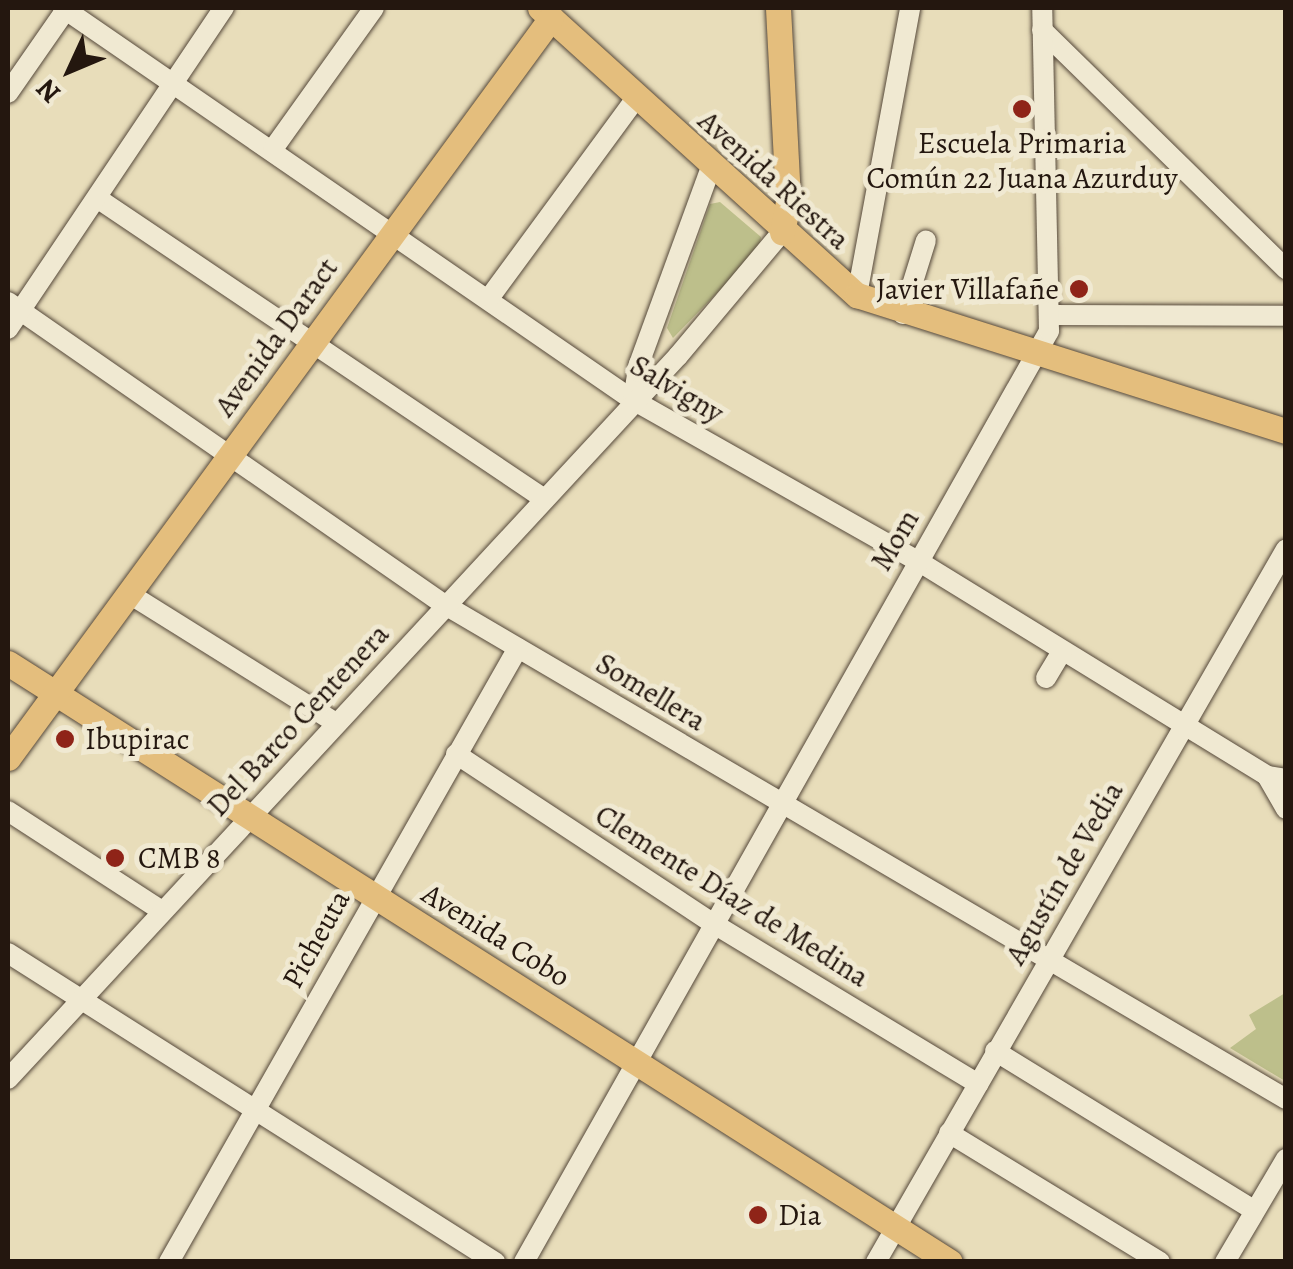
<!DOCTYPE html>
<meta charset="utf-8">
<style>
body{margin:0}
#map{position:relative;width:1293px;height:1269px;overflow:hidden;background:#e8ddba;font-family:Alegreya,serif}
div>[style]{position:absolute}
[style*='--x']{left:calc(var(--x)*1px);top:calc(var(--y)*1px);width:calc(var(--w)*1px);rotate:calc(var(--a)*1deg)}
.green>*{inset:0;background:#bdbf8b}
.roads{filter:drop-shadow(0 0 2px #55483a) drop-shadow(0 0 2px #55483a)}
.minor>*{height:20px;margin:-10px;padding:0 10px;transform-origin:10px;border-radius:10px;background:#f0e9d2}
.major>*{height:25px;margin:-12.5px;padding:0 12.5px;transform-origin:12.5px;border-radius:12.5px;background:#e4be7d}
.dots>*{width:28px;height:28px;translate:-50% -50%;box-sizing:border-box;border:5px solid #f0e9d2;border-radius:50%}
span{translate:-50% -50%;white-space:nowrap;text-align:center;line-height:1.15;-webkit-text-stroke:10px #f0e9d2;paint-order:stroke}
.poi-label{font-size:30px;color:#24170f}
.right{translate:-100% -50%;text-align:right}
.left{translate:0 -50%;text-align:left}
.street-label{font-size:30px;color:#24170f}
.frame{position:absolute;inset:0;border:10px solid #24170f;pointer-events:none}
.north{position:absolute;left:20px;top:20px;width:100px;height:100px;-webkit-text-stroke:8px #f0e9d2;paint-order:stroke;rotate:226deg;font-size:28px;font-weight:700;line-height:40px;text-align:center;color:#24170f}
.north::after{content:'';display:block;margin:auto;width:35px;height:45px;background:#24170f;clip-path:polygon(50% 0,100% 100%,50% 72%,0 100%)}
</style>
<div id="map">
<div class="green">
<div style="clip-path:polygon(720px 202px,761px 237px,759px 250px,673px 338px,667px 328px,710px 204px)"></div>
<div style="clip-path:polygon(1285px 993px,1285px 1081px,1230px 1048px,1256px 1029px,1249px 1015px)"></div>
</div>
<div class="roads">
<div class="minor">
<div style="--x:63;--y:8;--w:692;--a:34.52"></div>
<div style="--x:633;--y:400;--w:327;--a:29.5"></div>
<div style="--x:918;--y:561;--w:410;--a:31.6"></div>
<div style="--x:1267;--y:776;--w:19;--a:9"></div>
<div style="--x:1042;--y:30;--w:342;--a:44.4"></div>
<div style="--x:8;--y:93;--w:103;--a:-55.2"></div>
<div style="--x:273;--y:149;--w:173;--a:-54.4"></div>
<div style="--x:97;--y:198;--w:538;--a:33.93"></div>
<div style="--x:857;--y:295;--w:292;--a:-79.5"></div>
<div style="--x:490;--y:297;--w:247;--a:-53.7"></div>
<div style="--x:8;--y:302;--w:532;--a:34.74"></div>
<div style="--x:445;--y:605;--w:975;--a:30.43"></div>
<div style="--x:903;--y:314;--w:77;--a:-72.7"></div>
<div style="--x:1050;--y:315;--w:236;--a:0.2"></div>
<div style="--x:8;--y:329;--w:387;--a:-56.1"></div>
<div style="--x:633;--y:400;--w:36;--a:-81"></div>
<div style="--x:639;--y:364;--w:210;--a:-69.9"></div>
<div style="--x:128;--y:593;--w:245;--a:32"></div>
<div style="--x:1046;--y:678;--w:31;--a:-59"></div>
<div style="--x:456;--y:754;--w:309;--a:33.4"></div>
<div style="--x:714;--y:924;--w:309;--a:31.2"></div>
<div style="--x:1267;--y:776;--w:38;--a:60"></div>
<div style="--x:8;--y:811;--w:184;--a:33"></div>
<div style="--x:8;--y:953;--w:577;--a:32.4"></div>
<div style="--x:995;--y:1051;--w:305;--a:31.6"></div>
<div style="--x:8;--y:1079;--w:986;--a:-47.18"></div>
<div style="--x:678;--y:356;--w:162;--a:-50"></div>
<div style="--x:949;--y:1133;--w:247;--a:31.4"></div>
<div style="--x:169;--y:1262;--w:706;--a:-60.39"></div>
<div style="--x:524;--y:1262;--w:1069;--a:-60.58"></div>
<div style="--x:1049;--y:331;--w:323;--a:-91.2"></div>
<div style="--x:876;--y:1262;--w:822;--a:-60.1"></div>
<div style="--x:1225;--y:1262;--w:120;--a:-59.4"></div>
</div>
<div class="major">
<div style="--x:540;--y:8;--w:428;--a:42.2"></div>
<div style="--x:857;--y:295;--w:450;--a:17.6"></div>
<div style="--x:778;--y:8;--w:194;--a:87"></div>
<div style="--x:788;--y:202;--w:31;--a:101"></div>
<div style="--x:8;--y:663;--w:1116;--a:32.45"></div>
<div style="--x:8;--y:758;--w:918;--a:-53.73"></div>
</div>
</div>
<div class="dots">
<div style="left:1022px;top:109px;background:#8f2418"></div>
<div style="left:1079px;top:289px;background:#8f2418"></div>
<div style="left:65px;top:739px;background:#8f2418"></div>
<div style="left:115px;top:858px;background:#8f2418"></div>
<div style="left:758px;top:1215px;background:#8f2418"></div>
</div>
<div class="poi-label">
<span style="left:1022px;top:160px">Escuela Primaria<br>Común 22 Juana Azurduy</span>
<span class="right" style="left:1059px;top:289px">Javier Villafañe</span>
<span class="left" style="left:85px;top:739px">Ibupirac</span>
<span class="left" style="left:138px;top:858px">CMB 8</span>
<span class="left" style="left:778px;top:1215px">Dia</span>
</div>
<div class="street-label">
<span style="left:774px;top:180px;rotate:42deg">Avenida Riestra</span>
<span style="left:276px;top:337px;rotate:-54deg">Avenida Daract</span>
<span style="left:677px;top:389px;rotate:31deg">Salvigny</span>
<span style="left:895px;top:540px;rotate:-60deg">Mom</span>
<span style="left:651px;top:692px;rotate:31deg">Somellera</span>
<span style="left:298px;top:720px;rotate:-47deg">Del Barco Centenera</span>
<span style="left:1064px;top:873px;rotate:-60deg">Agustín de Vedia</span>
<span style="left:732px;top:896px;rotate:32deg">Clemente Díaz de Medina</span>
<span style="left:496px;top:935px;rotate:32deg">Avenida Cobo</span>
<span style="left:316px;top:939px;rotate:-61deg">Picheuta</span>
</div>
<div class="frame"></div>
<div class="north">N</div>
</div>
